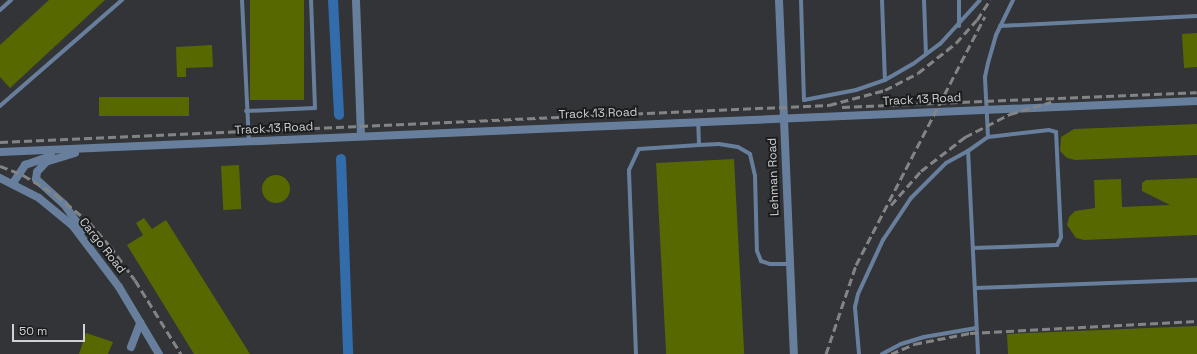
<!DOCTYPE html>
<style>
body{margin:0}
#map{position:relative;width:1197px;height:354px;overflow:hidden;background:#323437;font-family:"Space Grotesk",sans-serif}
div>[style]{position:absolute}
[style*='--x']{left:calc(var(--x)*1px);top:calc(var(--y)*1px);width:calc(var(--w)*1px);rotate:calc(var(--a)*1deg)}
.canal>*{height:10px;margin:-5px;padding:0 5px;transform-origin:5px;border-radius:5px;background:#326cab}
.building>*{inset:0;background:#576800;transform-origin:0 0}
.round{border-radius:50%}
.lane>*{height:4px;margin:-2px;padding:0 2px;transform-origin:2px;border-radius:2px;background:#677f9c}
.street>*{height:8px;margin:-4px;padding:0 4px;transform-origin:4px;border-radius:4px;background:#677f9c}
.rail>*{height:3px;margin-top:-1.5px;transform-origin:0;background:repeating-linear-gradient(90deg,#828486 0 8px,transparent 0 12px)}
span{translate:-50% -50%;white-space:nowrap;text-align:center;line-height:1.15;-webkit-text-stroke:4px #1b1c1d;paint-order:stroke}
.street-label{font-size:12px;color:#d0d1d3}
.scale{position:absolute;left:12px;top:324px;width:73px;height:18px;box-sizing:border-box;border:2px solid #d0d1d3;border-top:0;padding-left:5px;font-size:12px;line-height:14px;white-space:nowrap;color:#d0d1d3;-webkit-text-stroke:3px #1b1c1d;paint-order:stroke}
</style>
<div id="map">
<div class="canal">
<div style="--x:333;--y:0;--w:115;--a:87"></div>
<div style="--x:341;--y:159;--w:195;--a:87.9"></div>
</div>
<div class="building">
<div style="clip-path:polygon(49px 0,105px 0,10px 88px,0 77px,0 45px)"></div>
<div style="left:250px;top:0;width:54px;height:100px"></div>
<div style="clip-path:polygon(1197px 33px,1197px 67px,1184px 68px,1182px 34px)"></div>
<div style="clip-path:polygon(212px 45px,213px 67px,186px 68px,186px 77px,177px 77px,176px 47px)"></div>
<div style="left:189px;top:97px;width:19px;height:90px;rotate:90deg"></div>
<div style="clip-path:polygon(1197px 124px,1197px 155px,1075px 160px,1067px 158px,1060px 151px,1061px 137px,1074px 129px)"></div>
<div style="left:734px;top:159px;width:195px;height:78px;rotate:87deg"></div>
<div style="left:239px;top:165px;width:44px;height:18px;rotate:87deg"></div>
<div class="round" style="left:262px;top:175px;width:28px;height:28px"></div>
<div style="clip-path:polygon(1197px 178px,1197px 235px,1084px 240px,1076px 238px,1067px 225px,1069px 217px,1075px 211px,1095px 208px,1094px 180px,1121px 179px,1122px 207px,1170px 205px,1142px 191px,1142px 183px,1146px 180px)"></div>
<div style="clip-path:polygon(144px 218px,152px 229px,166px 220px,250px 354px,194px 354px,127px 245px,143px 235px,136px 223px)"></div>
<div style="clip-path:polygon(1197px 326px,1197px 354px,1008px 354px,1007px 334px)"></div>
<div style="clip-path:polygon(86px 333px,113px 342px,108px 354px,79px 354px)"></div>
</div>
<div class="lane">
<div style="--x:242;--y:0;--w:142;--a:87.2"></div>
<div style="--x:801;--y:0;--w:100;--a:88.3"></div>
<div style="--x:804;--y:100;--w:53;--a:-10.9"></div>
<div style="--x:856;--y:90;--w:31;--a:-19"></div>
<div style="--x:885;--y:80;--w:32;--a:-30"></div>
<div style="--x:913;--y:64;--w:34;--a:-37"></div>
<div style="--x:940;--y:44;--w:59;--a:-47.7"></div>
<div style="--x:882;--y:0;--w:80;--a:87.9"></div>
<div style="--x:924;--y:0;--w:54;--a:87.9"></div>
<div style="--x:959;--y:0;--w:26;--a:90"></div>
<div style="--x:0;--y:10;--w:15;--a:-42"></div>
<div style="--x:1000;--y:26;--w:197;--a:-2.9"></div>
<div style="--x:0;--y:106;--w:162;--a:-41"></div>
<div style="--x:246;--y:111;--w:69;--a:-2.5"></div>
<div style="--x:315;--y:108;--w:108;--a:-92.1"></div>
<div style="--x:699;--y:145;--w:20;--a:-3"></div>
<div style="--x:719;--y:144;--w:19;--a:9"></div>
<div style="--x:738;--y:147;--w:14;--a:30"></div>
<div style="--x:750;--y:154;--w:23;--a:77"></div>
<div style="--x:755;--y:176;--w:75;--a:88.5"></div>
<div style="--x:757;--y:251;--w:11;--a:68"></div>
<div style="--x:761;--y:261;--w:9;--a:18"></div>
<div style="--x:770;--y:264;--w:20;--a:0"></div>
<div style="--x:973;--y:248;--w:84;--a:-2"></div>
<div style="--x:1057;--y:245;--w:9;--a:-63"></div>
<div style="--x:1061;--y:237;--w:105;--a:-92.7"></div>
<div style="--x:1056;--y:132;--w:7;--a:-164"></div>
<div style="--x:1049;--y:130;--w:61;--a:173.5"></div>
<div style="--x:975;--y:288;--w:222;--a:-2.1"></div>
<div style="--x:636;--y:354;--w:184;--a:-92.2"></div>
<div style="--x:629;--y:170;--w:23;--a:-65"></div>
<div style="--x:639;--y:149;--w:60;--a:-3.8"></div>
<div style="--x:699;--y:145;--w:23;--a:-92"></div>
<div style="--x:859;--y:354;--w:47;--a:-94.9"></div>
<div style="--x:855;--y:307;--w:13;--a:-77"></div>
<div style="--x:858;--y:294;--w:60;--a:-65.2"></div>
<div style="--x:883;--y:240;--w:50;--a:-56.3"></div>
<div style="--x:911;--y:198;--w:49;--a:-45"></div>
<div style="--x:946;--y:163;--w:25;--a:-29"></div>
<div style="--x:882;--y:354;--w:21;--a:-28"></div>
<div style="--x:901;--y:344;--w:24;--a:-17"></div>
<div style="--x:924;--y:337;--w:53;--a:-9.8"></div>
<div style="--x:978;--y:354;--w:203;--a:-92.8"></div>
<div style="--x:968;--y:151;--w:24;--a:-35"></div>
<div style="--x:988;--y:137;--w:60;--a:-92.9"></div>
<div style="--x:985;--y:77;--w:14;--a:-78"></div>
<div style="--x:988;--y:63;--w:29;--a:-74"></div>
<div style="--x:996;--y:35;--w:39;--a:-64"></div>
</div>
<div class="street">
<div style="--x:356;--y:0;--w:136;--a:87.9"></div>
<div style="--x:779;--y:0;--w:354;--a:87.6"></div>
<div style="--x:0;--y:152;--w:1198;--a:-2.44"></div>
<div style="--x:75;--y:153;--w:30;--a:163"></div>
<div style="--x:46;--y:162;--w:13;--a:132"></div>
<div style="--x:37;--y:172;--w:7;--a:98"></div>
<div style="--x:36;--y:179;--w:38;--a:42"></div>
<div style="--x:64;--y:204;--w:32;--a:55"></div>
<div style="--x:0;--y:178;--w:44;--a:27.1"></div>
<div style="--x:39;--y:198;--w:44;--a:39.5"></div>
<div style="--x:73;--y:226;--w:76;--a:53"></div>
<div style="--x:119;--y:287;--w:78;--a:59.2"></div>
<div style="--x:13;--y:183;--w:22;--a:-56"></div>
<div style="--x:25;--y:165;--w:28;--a:-19"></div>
<div style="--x:131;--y:347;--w:26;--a:-69"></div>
</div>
<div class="rail">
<div style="--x:842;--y:107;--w:355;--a:-2.4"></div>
<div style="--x:0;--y:142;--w:830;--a:-2.56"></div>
<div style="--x:829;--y:105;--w:58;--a:-15"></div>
<div style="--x:885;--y:90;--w:37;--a:-27"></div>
<div style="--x:918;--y:73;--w:48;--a:-38.3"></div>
<div style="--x:956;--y:43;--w:31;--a:-48"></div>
<div style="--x:977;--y:20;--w:24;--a:-57"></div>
<div style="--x:0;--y:166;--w:25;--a:21"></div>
<div style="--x:23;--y:175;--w:39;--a:31"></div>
<div style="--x:56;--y:195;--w:43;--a:39.3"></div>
<div style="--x:89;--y:222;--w:32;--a:49"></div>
<div style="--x:110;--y:246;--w:42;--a:53.7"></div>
<div style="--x:135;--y:280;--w:87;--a:58.1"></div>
<div style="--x:891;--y:205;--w:45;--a:-48.6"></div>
<div style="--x:921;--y:171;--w:56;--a:-37.7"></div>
<div style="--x:965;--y:137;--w:51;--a:-27.1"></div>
<div style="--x:1010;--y:114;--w:43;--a:-16.3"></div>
<div style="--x:826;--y:354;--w:94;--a:-71.4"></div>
<div style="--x:856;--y:265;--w:280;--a:-62.6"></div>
<div style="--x:891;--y:354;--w:25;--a:-23"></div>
<div style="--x:914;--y:344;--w:57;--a:-11.1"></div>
<div style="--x:970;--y:333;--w:227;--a:-3"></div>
</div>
<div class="street-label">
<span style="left:922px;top:100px;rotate:-3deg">Track 13 Road</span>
<span style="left:598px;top:114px;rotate:-2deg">Track 13 Road</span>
<span style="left:274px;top:129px;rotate:-3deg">Track 13 Road</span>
<span style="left:774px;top:177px;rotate:-92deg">Lehman Road</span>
<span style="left:102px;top:246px;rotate:52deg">Cargo Road</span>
</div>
<div class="scale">50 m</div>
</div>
